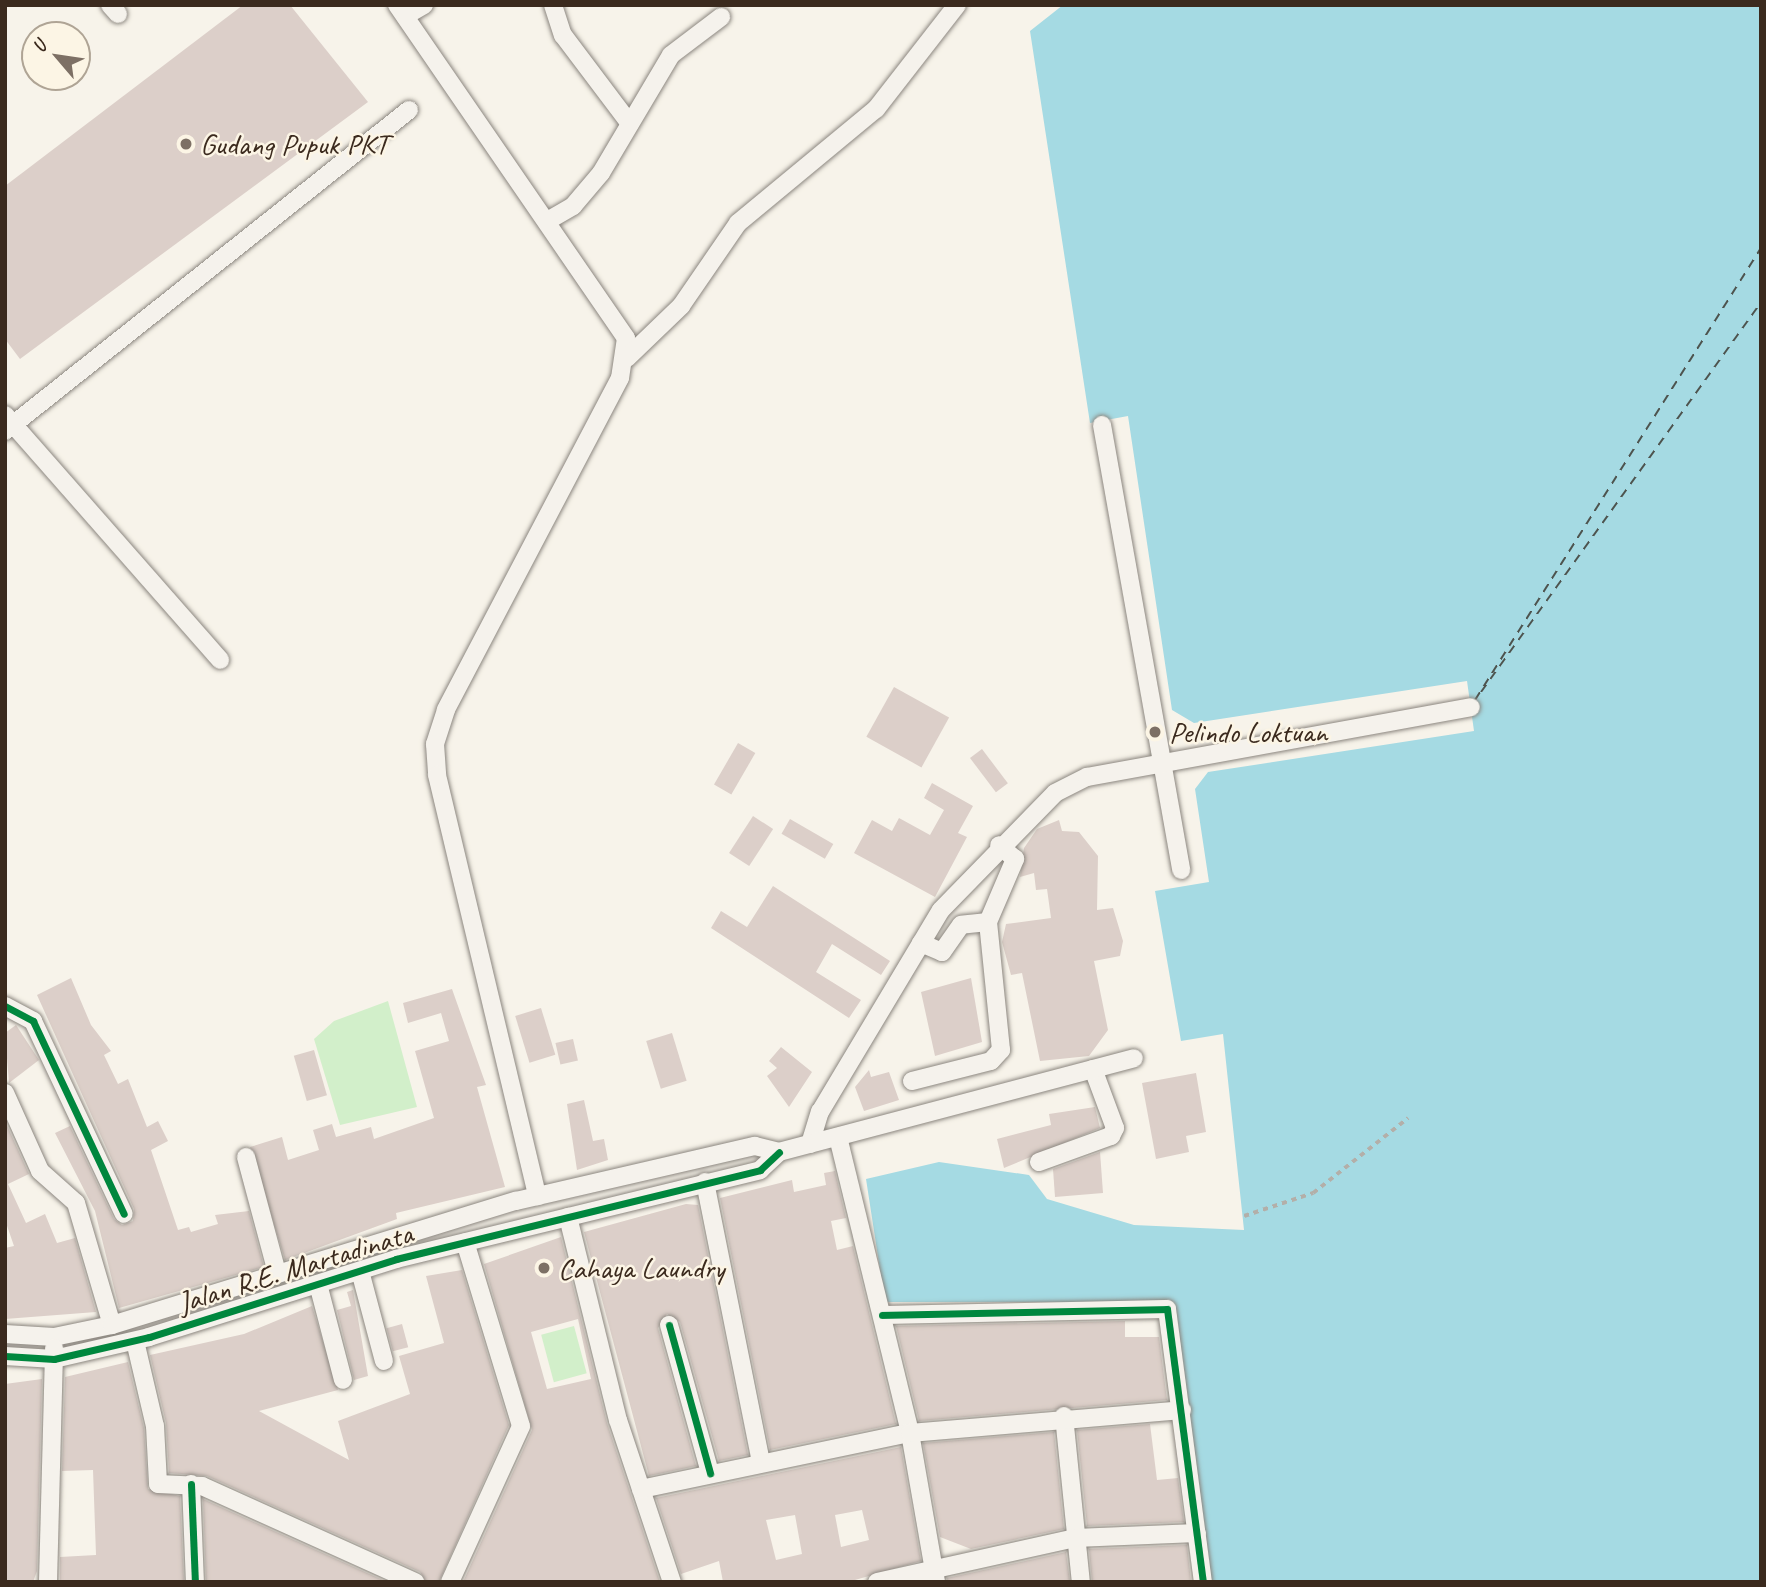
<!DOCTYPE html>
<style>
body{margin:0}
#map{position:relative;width:1766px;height:1587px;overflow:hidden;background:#f7f3ea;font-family:Caveat,sans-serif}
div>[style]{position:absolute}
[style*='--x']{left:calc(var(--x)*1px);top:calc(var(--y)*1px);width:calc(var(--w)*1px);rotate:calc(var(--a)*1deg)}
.green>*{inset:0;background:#d2efca;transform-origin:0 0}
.water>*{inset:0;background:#a5dae3}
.ferry>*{height:2px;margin-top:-1px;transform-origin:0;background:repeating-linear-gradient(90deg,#4d534e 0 9px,transparent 0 16px)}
.building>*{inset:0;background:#dccfc9;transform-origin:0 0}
.path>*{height:3.5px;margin-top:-1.75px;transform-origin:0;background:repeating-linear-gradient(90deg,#b3afa9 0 5px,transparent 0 10px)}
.roads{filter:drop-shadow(0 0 2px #8b867f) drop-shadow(0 0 2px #8b867f)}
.minor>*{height:18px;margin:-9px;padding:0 9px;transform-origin:9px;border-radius:9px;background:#f5f2ec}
.cycleway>*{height:7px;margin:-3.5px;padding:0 3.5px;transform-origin:3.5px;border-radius:3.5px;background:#00873e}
.dots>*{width:19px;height:19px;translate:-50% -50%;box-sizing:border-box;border:4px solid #fcf5e5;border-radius:50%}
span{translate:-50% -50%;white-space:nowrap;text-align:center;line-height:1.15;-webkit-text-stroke:5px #fcf5e5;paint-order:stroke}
.poi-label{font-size:30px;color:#3b2a1e}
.left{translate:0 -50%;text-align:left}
.street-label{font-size:30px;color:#3b2a1e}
.frame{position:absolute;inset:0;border:7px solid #3b2a1e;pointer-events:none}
.north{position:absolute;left:21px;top:21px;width:70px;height:70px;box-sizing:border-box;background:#fcf5e5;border:2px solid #afa495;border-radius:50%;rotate:299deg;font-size:19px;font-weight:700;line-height:28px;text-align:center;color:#3b2a1e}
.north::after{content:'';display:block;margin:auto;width:24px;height:32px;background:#7d7065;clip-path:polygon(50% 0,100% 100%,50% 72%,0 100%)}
</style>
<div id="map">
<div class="green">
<div style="clip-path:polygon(388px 1001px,417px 1107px,340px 1125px,314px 1039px,334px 1021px)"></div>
<div style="left:574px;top:1326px;width:49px;height:34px;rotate:75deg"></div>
</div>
<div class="water">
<div style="clip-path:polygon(1063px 5px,1761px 5px,1761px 1582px,1208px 1582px,1166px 1302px,885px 1302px,866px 1179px,939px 1162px,1029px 1175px,1047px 1199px,1134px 1225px,1244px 1230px,1223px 1034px,1181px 1041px,1155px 891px,1209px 882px,1195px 789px,1208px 772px,1474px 731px,1467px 681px,1194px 723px,1172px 710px,1128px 416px,1090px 423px,1030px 31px)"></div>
</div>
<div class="ferry">
<div style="--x:1481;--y:692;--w:479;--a:-54.3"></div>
<div style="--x:1475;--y:700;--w:535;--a:-57.68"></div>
</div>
<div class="building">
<div style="clip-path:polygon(243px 5px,290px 5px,368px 102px,20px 359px,5px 339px,5px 186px)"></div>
<div style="left:894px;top:687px;width:63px;height:57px;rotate:29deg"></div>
<div style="left:738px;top:743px;width:20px;height:48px;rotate:30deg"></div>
<div style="left:982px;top:749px;width:43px;height:15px;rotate:53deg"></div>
<div style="clip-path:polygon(932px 783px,973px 806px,958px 833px,967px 837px,935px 897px,854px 853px,872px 820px,892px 831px,899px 818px,930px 835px,944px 810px,924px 798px)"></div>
<div style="left:753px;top:816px;width:24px;height:44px;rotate:33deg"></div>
<div style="left:790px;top:819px;width:50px;height:17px;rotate:30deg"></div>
<div style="clip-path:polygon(1059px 820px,1062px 831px,1079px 832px,1098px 856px,1097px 910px,1113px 908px,1123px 941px,1120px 956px,1094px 961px,1108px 1030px,1089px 1056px,1040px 1061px,1022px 973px,1011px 975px,1002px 942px,1006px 924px,1051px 918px,1047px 889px,1036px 890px,1034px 873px,1020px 877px,1024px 848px,1037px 829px)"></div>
<div style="clip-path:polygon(773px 886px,890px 961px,881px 975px,832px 944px,816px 972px,861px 1000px,849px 1018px,711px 928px,721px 911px,747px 927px)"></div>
<div style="clip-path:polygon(71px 978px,91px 1025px,111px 1051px,104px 1055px,118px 1084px,128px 1079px,147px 1127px,158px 1121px,168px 1141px,151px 1150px,178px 1230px,189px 1227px,191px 1232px,218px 1224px,215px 1215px,249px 1211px,264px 1267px,119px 1308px,95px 1211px,55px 1133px,70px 1126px,114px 1219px,122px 1225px,133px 1221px,134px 1209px,37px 995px)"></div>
<div style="clip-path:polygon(971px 978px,982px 1042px,935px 1056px,921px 992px)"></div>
<div style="clip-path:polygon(452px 989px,486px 1085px,477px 1087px,505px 1187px,396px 1213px,397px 1219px,285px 1260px,250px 1147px,282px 1137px,288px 1160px,319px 1150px,313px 1130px,332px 1124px,336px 1137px,371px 1127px,374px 1139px,434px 1118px,415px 1051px,449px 1041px,441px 1013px,408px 1023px,403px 1003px)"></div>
<div style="left:541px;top:1008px;width:49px;height:27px;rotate:73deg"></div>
<div style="clip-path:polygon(16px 1025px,39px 1060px,9px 1083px,5px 1033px)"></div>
<div style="left:672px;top:1033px;width:50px;height:27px;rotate:73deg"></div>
<div style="left:573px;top:1039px;width:22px;height:18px;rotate:77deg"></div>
<div style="clip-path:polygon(781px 1047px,812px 1072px,789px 1107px,767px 1076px,777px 1068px,769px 1061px)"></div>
<div style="left:314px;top:1050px;width:47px;height:21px;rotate:74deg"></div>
<div style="clip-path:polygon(869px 1070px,871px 1077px,889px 1072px,899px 1100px,864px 1111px,855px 1087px)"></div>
<div style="clip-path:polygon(1196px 1073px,1206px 1132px,1186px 1136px,1189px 1152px,1156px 1159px,1142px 1083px)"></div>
<div style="clip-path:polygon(584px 1100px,593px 1141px,604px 1139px,608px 1160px,577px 1170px,567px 1104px)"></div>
<div style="clip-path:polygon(1095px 1107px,1100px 1128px,1004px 1168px,997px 1139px,1051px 1125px,1049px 1114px)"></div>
<div style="clip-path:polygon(5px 1121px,29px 1174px,8px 1184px,26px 1223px,45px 1214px,57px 1243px,75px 1238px,96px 1312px,5px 1319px,5px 1248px,14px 1246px,5px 1220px)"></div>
<div style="clip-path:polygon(1100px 1152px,1103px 1193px,1055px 1197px,1053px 1169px)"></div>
<div style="clip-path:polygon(835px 1171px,846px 1218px,831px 1221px,837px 1250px,853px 1246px,896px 1424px,770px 1450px,720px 1198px,792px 1180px,794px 1192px,826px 1185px,824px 1173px)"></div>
<div style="clip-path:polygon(686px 1204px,698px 1205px,748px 1455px,719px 1461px,680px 1322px,667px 1314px,658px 1328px,696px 1466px,649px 1476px,584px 1232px)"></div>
<div style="clip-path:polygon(evenodd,561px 1237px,607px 1423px,660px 1582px,463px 1582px,532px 1430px,484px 1264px,561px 1237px,578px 1319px,591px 1379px,547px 1389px,531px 1332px,578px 1319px)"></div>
<div style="clip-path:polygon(462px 1270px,509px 1425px,439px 1582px,426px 1582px,420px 1572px,207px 1476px,169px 1473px,166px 1423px,150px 1355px,244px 1334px,312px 1306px,338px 1390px,259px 1411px,349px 1460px,338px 1421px,410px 1394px,399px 1356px,444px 1343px,426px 1276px)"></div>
<div style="clip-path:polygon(353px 1290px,368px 1376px,354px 1380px,337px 1310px,351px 1306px,347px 1292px)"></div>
<div style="clip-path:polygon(1125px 1321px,1125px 1337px,1159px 1337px,1167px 1400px,919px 1421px,896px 1326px)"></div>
<div style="left:402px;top:1324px;width:24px;height:16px;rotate:75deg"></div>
<div style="clip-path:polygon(128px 1362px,144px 1428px,148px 1489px,180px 1496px,184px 1582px,60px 1582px,60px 1557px,96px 1555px,93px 1470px,62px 1471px,65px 1377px)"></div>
<div style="clip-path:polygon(42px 1379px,37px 1571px,33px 1582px,5px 1582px,5px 1384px)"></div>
<div style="clip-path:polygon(1150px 1424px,1157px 1480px,1178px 1478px,1184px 1522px,1087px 1526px,1077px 1430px)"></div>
<div style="clip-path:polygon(1054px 1432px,1064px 1529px,971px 1549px,940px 1537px,923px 1443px)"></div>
<div style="clip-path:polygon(evenodd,901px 1447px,921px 1561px,848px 1582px,723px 1582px,719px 1561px,681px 1574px,656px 1498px,901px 1447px,862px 1510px,869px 1540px,841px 1547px,835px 1515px,862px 1510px,901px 1447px,795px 1515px,802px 1554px,776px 1560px,766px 1520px,795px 1515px)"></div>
<div style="clip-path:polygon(203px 1499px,387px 1582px,206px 1582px)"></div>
<div style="clip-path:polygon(1187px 1545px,1191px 1582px,1092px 1582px,1089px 1549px)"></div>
<div style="clip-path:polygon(1066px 1552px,1070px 1582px,947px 1582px,947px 1578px)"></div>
</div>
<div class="path">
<div style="--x:1244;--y:1216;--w:73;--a:-18.4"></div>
<div style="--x:1313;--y:1193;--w:121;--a:-38.3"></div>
</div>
<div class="roads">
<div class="minor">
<div style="--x:110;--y:5;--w:12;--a:48"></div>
<div style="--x:397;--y:5;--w:404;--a:55.5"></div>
<div style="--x:626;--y:338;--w:40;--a:98.5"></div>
<div style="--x:620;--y:378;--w:375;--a:117.7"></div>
<div style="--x:446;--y:710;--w:36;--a:108"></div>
<div style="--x:435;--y:744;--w:31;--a:86"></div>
<div style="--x:437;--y:775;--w:433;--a:76.6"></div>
<div style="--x:553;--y:5;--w:32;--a:72"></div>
<div style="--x:563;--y:35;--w:111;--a:53"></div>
<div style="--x:405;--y:16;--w:22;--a:-30"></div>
<div style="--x:549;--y:220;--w:28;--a:-30"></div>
<div style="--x:573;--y:206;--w:43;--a:-49.7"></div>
<div style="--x:601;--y:173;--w:137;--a:-59.3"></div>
<div style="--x:671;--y:55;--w:63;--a:-37.2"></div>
<div style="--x:627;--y:358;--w:75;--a:-43.9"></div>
<div style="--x:681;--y:306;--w:101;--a:-55.5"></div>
<div style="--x:738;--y:223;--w:179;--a:-39.6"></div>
<div style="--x:876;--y:109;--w:132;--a:-52.1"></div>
<div style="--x:5;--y:415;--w:326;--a:48.7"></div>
<div style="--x:1102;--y:425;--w:452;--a:79.9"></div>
<div style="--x:5;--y:431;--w:516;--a:-38.47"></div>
<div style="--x:988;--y:922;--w:69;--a:-66.8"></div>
<div style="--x:1015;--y:859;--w:21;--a:-139"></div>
<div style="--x:5;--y:1006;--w:32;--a:28"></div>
<div style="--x:33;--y:1021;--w:213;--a:64.8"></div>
<div style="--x:912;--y:1081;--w:81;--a:-14.2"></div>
<div style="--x:991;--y:1061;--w:15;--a:-48"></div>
<div style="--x:1001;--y:1050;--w:129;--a:-95.8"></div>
<div style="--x:988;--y:922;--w:27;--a:174"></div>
<div style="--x:961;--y:925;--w:33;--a:125"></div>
<div style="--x:942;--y:952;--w:23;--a:-157"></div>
<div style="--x:5;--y:1093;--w:85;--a:65.8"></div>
<div style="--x:40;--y:1171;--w:48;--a:41.6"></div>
<div style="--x:76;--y:1203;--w:127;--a:73.6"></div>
<div style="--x:838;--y:1137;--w:305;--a:76.3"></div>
<div style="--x:910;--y:1433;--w:151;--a:80.1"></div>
<div style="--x:810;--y:1144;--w:34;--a:-73"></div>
<div style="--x:820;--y:1112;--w:235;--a:-59.1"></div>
<div style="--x:941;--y:910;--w:163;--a:-45.7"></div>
<div style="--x:1055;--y:793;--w:36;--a:-27"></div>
<div style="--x:1087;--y:777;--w:390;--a:-10.3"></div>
<div style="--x:246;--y:1157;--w:120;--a:75"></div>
<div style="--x:1039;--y:1162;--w:77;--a:-19.9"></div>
<div style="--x:1111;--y:1136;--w:9;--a:-63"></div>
<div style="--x:1115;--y:1128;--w:63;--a:-110.4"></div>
<div style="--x:705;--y:1182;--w:286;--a:78.7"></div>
<div style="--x:568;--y:1217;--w:209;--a:76.2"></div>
<div style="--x:618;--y:1420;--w:171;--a:71.6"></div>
<div style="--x:360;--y:1271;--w:93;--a:75.1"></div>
<div style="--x:318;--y:1284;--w:99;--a:75.4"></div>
<div style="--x:882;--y:1315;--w:285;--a:-1.2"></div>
<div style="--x:1167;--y:1309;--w:275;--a:82.5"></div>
<div style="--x:669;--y:1325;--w:154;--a:74.5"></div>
<div style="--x:5;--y:1334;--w:49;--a:3.5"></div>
<div style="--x:54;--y:1337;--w:59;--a:-11.7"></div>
<div style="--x:112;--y:1325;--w:423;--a:-17.1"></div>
<div style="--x:516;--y:1201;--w:245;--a:-13"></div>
<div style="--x:755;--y:1146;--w:25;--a:14"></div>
<div style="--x:135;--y:1341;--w:87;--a:76.8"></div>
<div style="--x:155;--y:1426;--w:58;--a:87"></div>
<div style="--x:158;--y:1484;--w:44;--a:2.6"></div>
<div style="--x:202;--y:1486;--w:234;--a:24.3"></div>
<div style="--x:5;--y:1356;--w:49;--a:3.5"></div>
<div style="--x:54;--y:1359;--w:98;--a:-13"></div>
<div style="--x:149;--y:1337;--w:259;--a:-17.5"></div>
<div style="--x:396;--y:1259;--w:375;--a:-13.7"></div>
<div style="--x:760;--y:1170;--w:26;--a:-43"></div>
<div style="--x:779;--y:1152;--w:367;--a:-14.8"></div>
<div style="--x:1064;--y:1416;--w:167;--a:84.2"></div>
<div style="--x:191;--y:1484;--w:98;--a:87.7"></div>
<div style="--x:641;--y:1489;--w:275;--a:-11.8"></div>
<div style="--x:910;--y:1433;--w:273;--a:-4.8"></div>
<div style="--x:48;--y:1582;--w:234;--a:-88.5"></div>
<div style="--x:450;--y:1582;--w:171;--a:-65.5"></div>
<div style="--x:521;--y:1426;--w:192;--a:-106.9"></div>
<div style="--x:877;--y:1582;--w:203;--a:-12.5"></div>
<div style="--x:1075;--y:1538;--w:122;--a:-2.3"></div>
</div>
</div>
<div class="cycleway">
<div style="--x:5;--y:1006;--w:32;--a:28"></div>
<div style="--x:33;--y:1021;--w:213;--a:64.8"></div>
<div style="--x:882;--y:1315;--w:285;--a:-1.2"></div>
<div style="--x:1167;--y:1309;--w:275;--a:82.5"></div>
<div style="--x:669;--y:1325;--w:154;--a:74.5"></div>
<div style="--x:5;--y:1356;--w:49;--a:3.5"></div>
<div style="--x:54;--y:1359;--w:98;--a:-13"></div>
<div style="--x:149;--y:1337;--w:259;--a:-17.5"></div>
<div style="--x:396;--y:1259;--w:375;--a:-13.7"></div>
<div style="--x:760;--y:1170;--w:26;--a:-43"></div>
<div style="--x:191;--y:1484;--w:98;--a:87.7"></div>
</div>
<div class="dots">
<div style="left:186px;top:144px;background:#7d7065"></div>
<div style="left:1155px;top:732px;background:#7d7065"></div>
<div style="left:544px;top:1268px;background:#7d7065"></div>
</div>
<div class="poi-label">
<span class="left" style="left:200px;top:144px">Gudang Pupuk PKT</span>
<span class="left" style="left:1169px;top:732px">Pelindo Loktuan</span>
<span class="left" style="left:558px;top:1268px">Cahaya Laundry</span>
</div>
<div class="street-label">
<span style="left:295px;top:1268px;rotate:-17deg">Jalan R.E. Martadinata</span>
</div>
<div class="frame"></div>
<div class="north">U</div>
</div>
